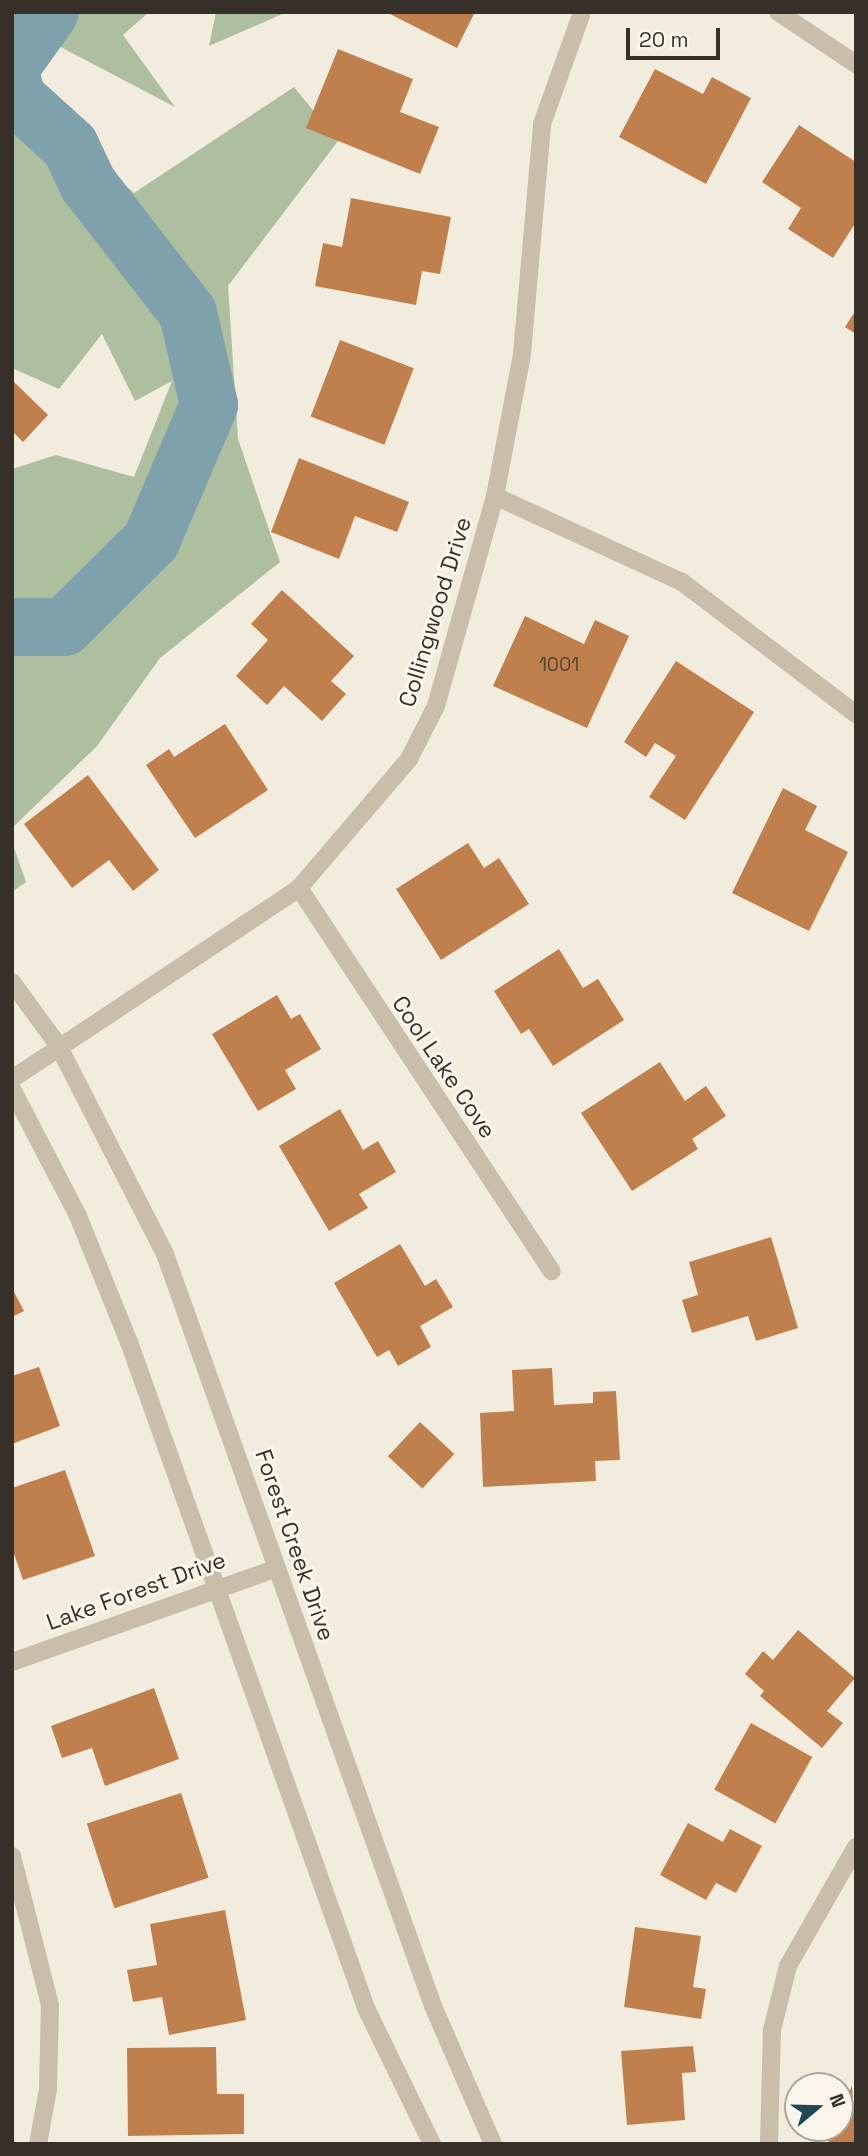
<!DOCTYPE html>
<style>
body{margin:0}
#map{position:relative;width:868px;height:2156px;overflow:hidden;background:#f1ecdd;font-family:"Space Grotesk",sans-serif}
div>[style]{position:absolute}
[style*='--x']{left:calc(var(--x)*1px);top:calc(var(--y)*1px);width:calc(var(--w)*1px);rotate:calc(var(--a)*1deg)}
.green>*{inset:0;background:#adbf9e}
.river>*{height:58px;margin:-29px;padding:0 29px;transform-origin:29px;border-radius:29px;background:#7ea1ac}
.building>*{inset:0;background:#bf804d;transform-origin:0 0}
.minor>*{height:18px;margin:-9px;padding:0 9px;transform-origin:9px;border-radius:9px;background:#c8beaa}
span{translate:-50% -50%;white-space:nowrap;text-align:center;line-height:1.15;-webkit-text-stroke:6px #f9f5ea;paint-order:stroke}
.number-label{font-size:19px;color:#584432}
.number-label span{-webkit-text-stroke-width:0}
.street-label{font-size:23px;color:#363029}
.frame{position:absolute;inset:0;border:14px solid #363029;pointer-events:none}
.north{position:absolute;left:784px;top:2072px;width:70px;height:70px;box-sizing:border-box;background:#f9f5ea;border:2px solid #aba69d;border-radius:50%;rotate:71deg;font-size:19px;font-weight:700;line-height:28px;text-align:center;color:#363029}
.north::after{content:'';display:block;margin:auto;width:24px;height:32px;background:#214755;clip-path:polygon(50% 0,100% 100%,50% 72%,0 100%)}
.scale{position:absolute;left:626px;top:28px;width:94px;height:32px;box-sizing:border-box;border:4px solid #363029;border-top:0;padding-left:9px;font-size:21px;line-height:24px;white-space:nowrap;color:#363029;-webkit-text-stroke:5px #f9f5ea;paint-order:stroke}
</style>
<div id="map">
<div class="green">
<div style="clip-path:polygon(16px 12px,149px 12px,123px 35px,175px 107px,13px 22px)"></div>
<div style="clip-path:polygon(216px 12px,287px 12px,209px 46px)"></div>
<div style="clip-path:polygon(12px 86px,134px 193px,294px 87px,338px 141px,228px 286px,238px 439px,280px 562px,160px 658px,97px 746px,12px 828px,12px 469px,56px 455px,134px 477px,172px 381px,135px 401px,102px 334px,59px 389px,12px 368px)"></div>
<div style="clip-path:polygon(12px 842px,26px 882px,12px 892px)"></div>
</div>
<div class="river">
<div style="--x:12;--y:65;--w:65;--a:-54.4"></div>
<div style="--x:12;--y:79;--w:18;--a:77"></div>
<div style="--x:16;--y:97;--w:73;--a:42.2"></div>
<div style="--x:70;--y:146;--w:42;--a:64.7"></div>
<div style="--x:88;--y:184;--w:163;--a:52.2"></div>
<div style="--x:188;--y:313;--w:94;--a:77.1"></div>
<div style="--x:209;--y:405;--w:148;--a:113.1"></div>
<div style="--x:151;--y:541;--w:122;--a:135.3"></div>
<div style="--x:64;--y:627;--w:52;--a:180"></div>
</div>
<div class="building">
<div style="clip-path:polygon(386px 12px,475px 12px,457px 48px)"></div>
<div style="clip-path:polygon(338px 49px,413px 79px,400px 112px,439px 127px,420px 174px,306px 128px)"></div>
<div style="clip-path:polygon(655px 69px,703px 94px,712px 77px,751px 98px,706px 184px,619px 137px)"></div>
<div style="clip-path:polygon(799px 125px,856px 162px,856px 222px,833px 258px,788px 229px,801px 208px,762px 182px)"></div>
<div style="clip-path:polygon(351px 198px,451px 217px,440px 274px,422px 271px,416px 305px,315px 286px,323px 243px,342px 247px)"></div>
<div style="clip-path:polygon(856px 310px,856px 334px,845px 327px)"></div>
<div style="left:340px;top:340px;width:79px;height:82px;rotate:21deg"></div>
<div style="clip-path:polygon(12px 380px,48px 415px,23px 442px,12px 431px)"></div>
<div style="clip-path:polygon(299px 458px,409px 502px,397px 532px,355px 516px,339px 559px,271px 532px)"></div>
<div style="clip-path:polygon(282px 590px,354px 656px,331px 681px,346px 694px,322px 721px,284px 686px,267px 705px,236px 676px,268px 640px,251px 624px)"></div>
<div style="clip-path:polygon(525px 616px,584px 644px,595px 620px,629px 636px,587px 728px,493px 686px)"></div>
<div style="clip-path:polygon(676px 661px,754px 712px,685px 820px,649px 797px,676px 756px,655px 743px,646px 757px,624px 742px)"></div>
<div style="clip-path:polygon(225px 724px,268px 790px,195px 838px,146px 765px,169px 749px,174px 757px)"></div>
<div style="clip-path:polygon(88px 775px,159px 870px,133px 891px,109px 860px,72px 888px,24px 824px)"></div>
<div style="clip-path:polygon(783px 788px,817px 806px,805px 830px,848px 852px,809px 931px,732px 893px)"></div>
<div style="clip-path:polygon(468px 843px,484px 868px,499px 858px,529px 904px,441px 960px,396px 889px)"></div>
<div style="clip-path:polygon(559px 949px,583px 988px,598px 979px,624px 1020px,553px 1066px,529px 1029px,521px 1034px,494px 991px)"></div>
<div style="clip-path:polygon(277px 995px,291px 1019px,300px 1014px,321px 1049px,285px 1070px,296px 1089px,258px 1111px,212px 1034px)"></div>
<div style="clip-path:polygon(660px 1062px,685px 1101px,706px 1086px,726px 1116px,692px 1139px,698px 1149px,632px 1191px,581px 1113px)"></div>
<div style="clip-path:polygon(340px 1109px,363px 1150px,378px 1141px,396px 1172px,359px 1194px,368px 1208px,329px 1231px,279px 1146px)"></div>
<div style="clip-path:polygon(771px 1237px,798px 1328px,756px 1341px,748px 1316px,692px 1333px,682px 1300px,698px 1295px,689px 1262px)"></div>
<div style="clip-path:polygon(400px 1244px,425px 1286px,436px 1279px,453px 1307px,420px 1326px,431px 1347px,398px 1366px,389px 1350px,377px 1357px,334px 1283px)"></div>
<div style="clip-path:polygon(12px 1288px,24px 1311px,12px 1317px)"></div>
<div style="clip-path:polygon(39px 1367px,60px 1426px,12px 1444px,12px 1376px)"></div>
<div style="clip-path:polygon(552px 1368px,554px 1405px,593px 1403px,593px 1392px,616px 1391px,620px 1460px,595px 1461px,596px 1481px,483px 1487px,480px 1413px,514px 1411px,512px 1370px)"></div>
<div style="left:420px;top:1422px;width:47px;height:47px;rotate:43deg"></div>
<div style="clip-path:polygon(65px 1470px,95px 1556px,23px 1580px,12px 1548px,12px 1488px)"></div>
<div style="clip-path:polygon(798px 1630px,855px 1678px,827px 1711px,843px 1723px,822px 1748px,760px 1696px,764px 1691px,745px 1674px,763px 1651px,773px 1660px)"></div>
<div style="clip-path:polygon(154px 1688px,179px 1759px,105px 1786px,92px 1748px,62px 1758px,51px 1726px)"></div>
<div style="left:751px;top:1723px;width:70px;height:76px;rotate:29deg"></div>
<div style="left:181px;top:1793px;width:89px;height:99px;rotate:72deg"></div>
<div style="clip-path:polygon(688px 1823px,723px 1842px,730px 1829px,762px 1846px,736px 1893px,716px 1883px,706px 1900px,660px 1875px)"></div>
<div style="clip-path:polygon(225px 1910px,246px 2020px,169px 2035px,162px 1997px,133px 2002px,127px 1970px,157px 1965px,150px 1924px)"></div>
<div style="clip-path:polygon(635px 1927px,701px 1936px,693px 1987px,706px 1989px,701px 2019px,624px 2007px)"></div>
<div style="clip-path:polygon(693px 2046px,696px 2072px,682px 2073px,685px 2120px,627px 2125px,621px 2051px)"></div>
<div style="clip-path:polygon(216px 2047px,217px 2094px,244px 2094px,244px 2134px,128px 2136px,127px 2048px)"></div>
<div style="clip-path:polygon(852px 2086px,856px 2144px,834px 2144px,824px 2139px,830px 2128px,840px 2128px,840px 2109px)"></div>
</div>
<div class="minor">
<div style="--x:778;--y:12;--w:94;--a:33.7"></div>
<div style="--x:495;--y:496;--w:206;--a:24.7"></div>
<div style="--x:682;--y:582;--w:218;--a:37.2"></div>
<div style="--x:299;--y:888;--w:459;--a:56.6"></div>
<div style="--x:12;--y:982;--w:78;--a:53.9"></div>
<div style="--x:58;--y:1045;--w:235;--a:62.9"></div>
<div style="--x:165;--y:1254;--w:798;--a:70.38"></div>
<div style="--x:433;--y:2006;--w:150;--a:66.5"></div>
<div style="--x:12;--y:1079;--w:345;--a:-33.6"></div>
<div style="--x:299;--y:888;--w:170;--a:-49.5"></div>
<div style="--x:409;--y:759;--w:59;--a:-63"></div>
<div style="--x:436;--y:706;--w:218;--a:-74.3"></div>
<div style="--x:495;--y:496;--w:145;--a:-79.2"></div>
<div style="--x:522;--y:354;--w:231;--a:-85"></div>
<div style="--x:542;--y:124;--w:119;--a:-70.3"></div>
<div style="--x:12;--y:1089;--w:143;--a:62.5"></div>
<div style="--x:78;--y:1216;--w:136;--a:68"></div>
<div style="--x:129;--y:1342;--w:707;--a:70.41"></div>
<div style="--x:366;--y:2008;--w:151;--a:64.1"></div>
<div style="--x:12;--y:1662;--w:281;--a:-19.5"></div>
<div style="--x:12;--y:1856;--w:154;--a:75.7"></div>
<div style="--x:50;--y:2005;--w:84;--a:91.4"></div>
<div style="--x:48;--y:2089;--w:56;--a:100.3"></div>
<div style="--x:769;--y:2144;--w:114;--a:-88.5"></div>
<div style="--x:772;--y:2030;--w:66;--a:-76"></div>
<div style="--x:788;--y:1966;--w:137;--a:-60.3"></div>
</div>
<div class="number-label">
<span style="left:559px;top:665px">1001</span>
</div>
<div class="street-label">
<span style="left:435px;top:612px;rotate:-73deg">Collingwood Drive</span>
<span style="left:444px;top:1067px;rotate:56deg">Cool Lake Cove</span>
<span style="left:295px;top:1545px;rotate:71deg">Forest Creek Drive</span>
<span style="left:136px;top:1591px;rotate:-20deg">Lake Forest Drive</span>
</div>
<div class="frame"></div>
<div class="north">N</div>
<div class="scale">20 m</div>
</div>
